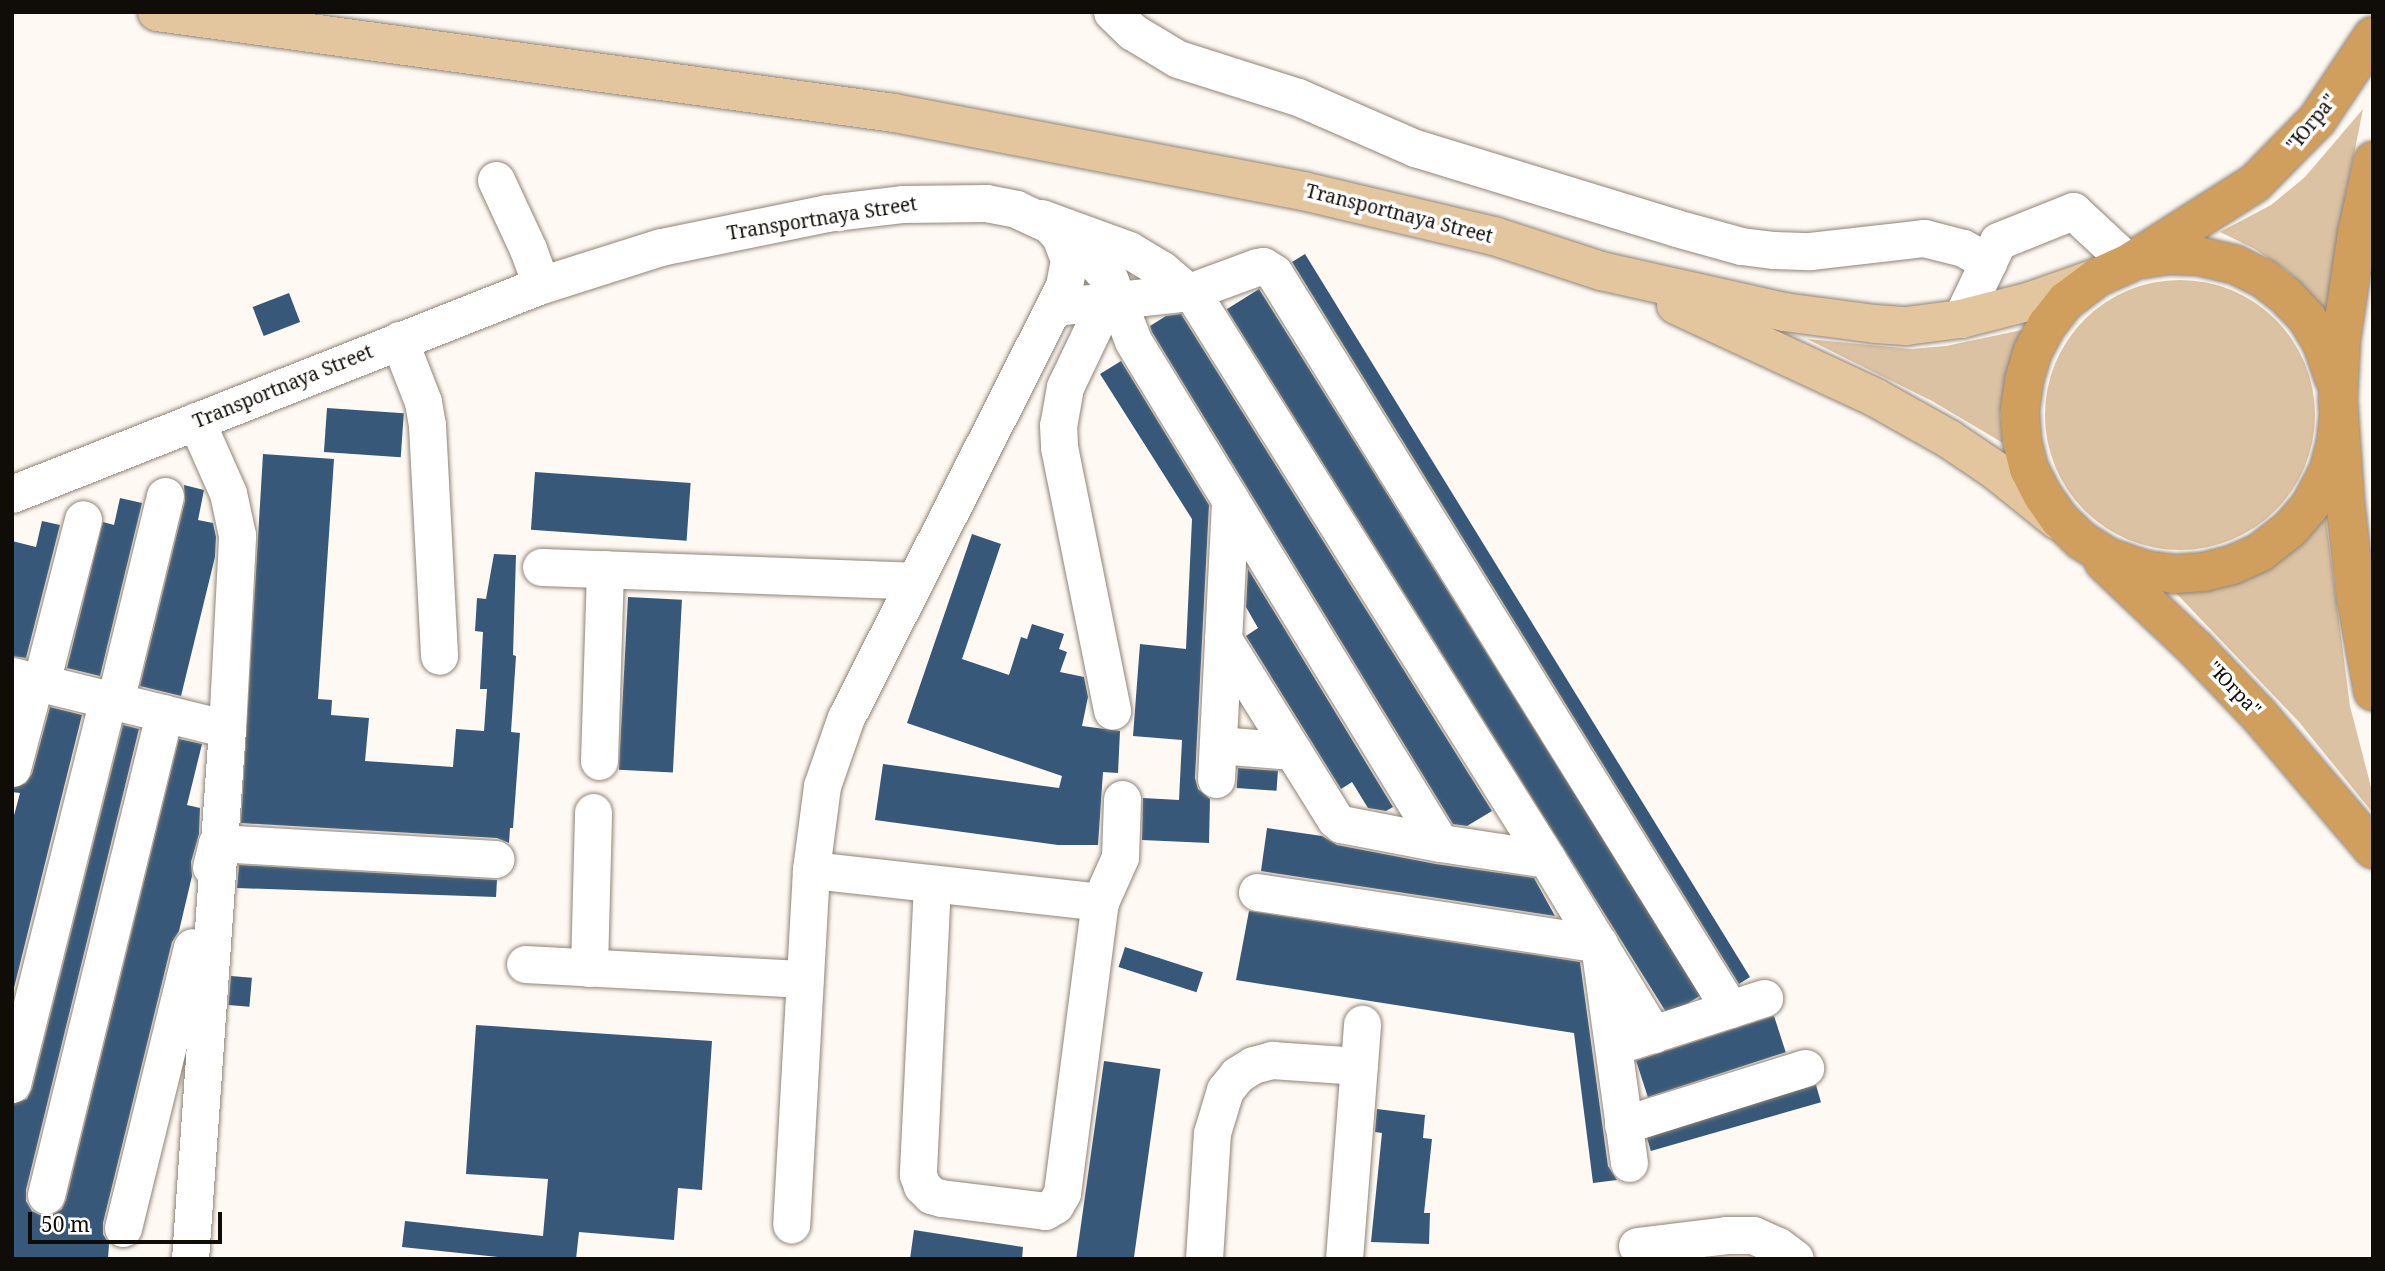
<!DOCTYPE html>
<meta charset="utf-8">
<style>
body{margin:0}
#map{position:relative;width:2385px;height:1271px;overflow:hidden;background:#fef9f3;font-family:"Noto Serif",serif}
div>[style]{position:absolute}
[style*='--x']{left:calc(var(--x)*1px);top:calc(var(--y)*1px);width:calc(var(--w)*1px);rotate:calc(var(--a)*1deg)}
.green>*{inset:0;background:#dac2a3}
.round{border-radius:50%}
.building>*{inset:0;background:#375879;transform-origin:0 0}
.roads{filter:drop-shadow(0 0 2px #8f8477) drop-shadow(0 0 2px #8f8477)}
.minor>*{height:37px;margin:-18.5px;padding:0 18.5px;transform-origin:18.5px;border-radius:18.5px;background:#fff}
.major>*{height:38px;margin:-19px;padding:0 19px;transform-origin:19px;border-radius:19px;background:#e3c59e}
.highway>*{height:38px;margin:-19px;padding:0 19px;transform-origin:19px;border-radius:19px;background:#d09f5e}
span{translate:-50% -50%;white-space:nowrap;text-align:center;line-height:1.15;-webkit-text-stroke:7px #fff;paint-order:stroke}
.street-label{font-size:19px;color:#100c07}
.frame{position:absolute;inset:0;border:14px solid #100c07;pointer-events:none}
.scale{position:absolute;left:28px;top:1212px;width:194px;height:32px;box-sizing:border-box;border:4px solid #100c07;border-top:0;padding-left:9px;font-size:21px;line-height:24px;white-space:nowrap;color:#100c07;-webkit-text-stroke:5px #fff;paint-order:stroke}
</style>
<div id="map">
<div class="green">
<div style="clip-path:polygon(2363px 109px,2342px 215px,2327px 318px,2300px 283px,2286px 270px,2255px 249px,2220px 232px,2271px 205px,2305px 177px)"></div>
<div class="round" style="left:2045px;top:280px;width:270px;height:270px"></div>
<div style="clip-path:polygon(2022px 330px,2003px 393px,2000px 414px,2003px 443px,1932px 401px,1807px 339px,1911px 349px,1946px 346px)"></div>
<div style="clip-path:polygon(2325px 513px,2350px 706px,2373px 795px,2373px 813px,2299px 722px,2175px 592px,2272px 566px,2296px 548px)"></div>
</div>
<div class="building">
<div style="clip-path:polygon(1305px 254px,1750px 977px,1739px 984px,1292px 262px)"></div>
<div style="left:1259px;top:289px;width:833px;height:38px;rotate:58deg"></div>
<div style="left:289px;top:293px;width:31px;height:39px;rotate:69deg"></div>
<div style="clip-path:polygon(1181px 314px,1492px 811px,1467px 826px,1453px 824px,1152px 332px,1150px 326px,1166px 316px)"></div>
<div style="clip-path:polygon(1121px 361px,1209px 505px,1195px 778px,1198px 789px,1210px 799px,1209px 843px,1142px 840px,1143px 798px,1179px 800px,1182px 740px,1133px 736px,1140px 644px,1186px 649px,1192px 519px,1100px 374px)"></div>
<div style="left:327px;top:408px;width:77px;height:44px;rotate:4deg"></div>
<div style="clip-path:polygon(263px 454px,334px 459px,318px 699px,332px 700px,331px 715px,369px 718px,365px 761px,453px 767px,456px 729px,484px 731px,487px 689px,480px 689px,483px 632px,475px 631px,477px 598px,486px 599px,494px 554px,516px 555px,513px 655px,516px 656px,511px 732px,520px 733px,513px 828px,510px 828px,509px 843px,497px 838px,241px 823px)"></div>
<div style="left:535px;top:472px;width:156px;height:58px;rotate:4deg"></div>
<div style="clip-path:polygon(184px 485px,204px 490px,198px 520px,213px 523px,216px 537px,215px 557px,181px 696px,140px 686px,185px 501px)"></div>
<div style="clip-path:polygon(120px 498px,142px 503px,100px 676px,67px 668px,103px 522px,114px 525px)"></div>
<div style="clip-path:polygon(42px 521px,60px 525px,26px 658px,12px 656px,12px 541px,36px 547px)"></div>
<div style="clip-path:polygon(972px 534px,1001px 544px,962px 659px,1009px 675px,1021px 637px,1027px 639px,1032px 624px,1064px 634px,1059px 649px,1067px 652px,1060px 672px,1084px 677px,1088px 697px,1082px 726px,1120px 731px,1118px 773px,1103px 772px,1098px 845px,1058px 845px,875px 820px,883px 764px,1059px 788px,1062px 776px,907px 723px)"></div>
<div style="clip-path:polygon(1248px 569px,1393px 807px,1386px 811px,1368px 808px,1352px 782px,1341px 789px,1246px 636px,1258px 628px,1246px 607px)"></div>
<div style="left:628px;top:597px;width:54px;height:173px;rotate:3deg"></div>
<div style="clip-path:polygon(50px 707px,82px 715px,12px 996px,12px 823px,20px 793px,12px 792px,12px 788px,26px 783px,32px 774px)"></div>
<div style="clip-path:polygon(123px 725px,139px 729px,26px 1190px,26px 1201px,32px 1211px,40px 1215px,52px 1215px,62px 1209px,66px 1200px,179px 739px,202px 744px,187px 805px,200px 808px,199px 834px,191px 862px,192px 876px,179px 931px,172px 942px,103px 1223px,103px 1234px,109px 1244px,108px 1259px,12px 1259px,12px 1104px,27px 1099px,32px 1089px)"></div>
<div style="left:1238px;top:768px;width:40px;height:20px;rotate:4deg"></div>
<div style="clip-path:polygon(1267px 828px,1322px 836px,1337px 845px,1436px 864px,1534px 878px,1555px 916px,1261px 871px)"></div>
<div style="clip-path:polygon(239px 865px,497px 880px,496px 897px,237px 888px)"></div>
<div style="clip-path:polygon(1249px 911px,1580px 962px,1608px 1166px,1617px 1180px,1593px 1183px,1574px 1033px,1236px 980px)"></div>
<div style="left:1125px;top:947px;width:82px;height:21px;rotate:18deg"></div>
<div style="left:231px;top:976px;width:21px;height:29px;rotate:5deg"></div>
<div style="left:1774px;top:1016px;width:38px;height:145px;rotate:72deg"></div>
<div style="clip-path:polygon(476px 1025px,712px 1041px,702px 1190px,678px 1188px,674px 1240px,579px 1232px,576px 1259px,518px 1259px,402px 1247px,405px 1221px,543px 1236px,548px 1179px,466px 1174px)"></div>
<div style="left:1104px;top:1061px;width:57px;height:200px;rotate:8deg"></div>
<div style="left:1816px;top:1085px;width:18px;height:177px;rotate:74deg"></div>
<div style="clip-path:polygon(1377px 1109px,1425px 1115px,1423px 1138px,1432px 1139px,1424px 1213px,1430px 1213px,1429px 1244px,1371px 1242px,1382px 1133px,1375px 1132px)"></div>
<div style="clip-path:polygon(914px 1230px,1023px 1247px,1022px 1259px,910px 1259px)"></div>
</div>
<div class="roads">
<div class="minor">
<div style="--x:1112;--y:12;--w:29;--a:44"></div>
<div style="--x:1133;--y:32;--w:52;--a:31"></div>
<div style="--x:1178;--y:59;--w:126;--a:17.6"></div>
<div style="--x:1298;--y:97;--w:128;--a:23.6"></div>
<div style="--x:1415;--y:148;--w:273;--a:17"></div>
<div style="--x:1676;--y:228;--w:67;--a:15.5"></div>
<div style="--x:1741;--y:246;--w:33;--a:7"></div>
<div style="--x:1774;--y:250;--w:36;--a:2"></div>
<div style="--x:1810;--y:251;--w:115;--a:-6.5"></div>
<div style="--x:1924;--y:238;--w:40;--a:14.4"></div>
<div style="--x:1963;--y:248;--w:29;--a:29"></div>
<div style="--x:496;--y:180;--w:76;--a:65.1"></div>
<div style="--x:528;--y:249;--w:38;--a:70"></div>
<div style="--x:1041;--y:218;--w:94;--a:20"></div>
<div style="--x:1129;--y:250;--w:37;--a:31"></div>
<div style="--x:1161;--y:269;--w:46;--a:40.6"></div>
<div style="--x:1196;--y:299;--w:661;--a:57.92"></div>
<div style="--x:1063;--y:235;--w:29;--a:36"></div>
<div style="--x:1086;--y:252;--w:35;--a:49"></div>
<div style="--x:1109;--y:278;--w:67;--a:69.1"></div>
<div style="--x:1133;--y:341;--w:588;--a:58.55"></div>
<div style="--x:1106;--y:301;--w:95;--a:115.5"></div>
<div style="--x:1065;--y:387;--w:39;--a:100"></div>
<div style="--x:1058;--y:425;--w:22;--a:87"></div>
<div style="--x:1059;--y:447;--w:269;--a:78.6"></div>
<div style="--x:1054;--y:307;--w:136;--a:-6.3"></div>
<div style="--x:1189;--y:292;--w:72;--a:-20.2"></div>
<div style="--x:1257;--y:267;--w:6;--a:-9"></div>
<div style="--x:1263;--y:266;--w:13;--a:32"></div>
<div style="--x:1274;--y:273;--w:866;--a:58.22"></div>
<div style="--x:1961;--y:319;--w:86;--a:-64.6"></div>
<div style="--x:1998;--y:241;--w:81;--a:-21.8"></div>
<div style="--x:2073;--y:211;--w:76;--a:42.9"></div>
<div style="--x:399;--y:340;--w:66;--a:68.8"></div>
<div style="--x:423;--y:402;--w:23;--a:80"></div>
<div style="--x:427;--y:425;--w:231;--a:87"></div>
<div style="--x:12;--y:494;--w:569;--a:-21.56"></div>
<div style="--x:541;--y:285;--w:126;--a:-17.6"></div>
<div style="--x:661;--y:247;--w:169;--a:-11.6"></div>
<div style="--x:827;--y:213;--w:77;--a:-6.8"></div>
<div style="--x:903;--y:204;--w:83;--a:-0.7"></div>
<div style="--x:986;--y:203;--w:31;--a:11"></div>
<div style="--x:1016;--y:209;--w:38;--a:25"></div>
<div style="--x:1050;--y:225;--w:15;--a:48"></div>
<div style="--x:1060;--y:236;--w:26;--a:69"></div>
<div style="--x:1069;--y:260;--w:26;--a:101"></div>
<div style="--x:1064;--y:286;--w:483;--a:116.8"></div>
<div style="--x:846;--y:717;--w:73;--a:109.2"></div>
<div style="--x:822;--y:786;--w:85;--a:97.5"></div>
<div style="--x:811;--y:870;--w:355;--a:93.2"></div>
<div style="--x:541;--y:567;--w:374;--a:2.1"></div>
<div style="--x:1223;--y:639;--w:212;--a:58.1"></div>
<div style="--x:1335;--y:819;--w:8;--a:40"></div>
<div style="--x:1341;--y:824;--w:101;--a:10.9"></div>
<div style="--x:1440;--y:843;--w:108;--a:8.5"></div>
<div style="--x:1547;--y:859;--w:205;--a:58.8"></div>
<div style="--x:12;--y:676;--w:221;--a:13.8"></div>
<div style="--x:41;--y:683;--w:169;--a:-75.6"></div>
<div style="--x:115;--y:701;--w:211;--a:-76.3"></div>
<div style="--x:1218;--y:745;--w:75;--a:4.6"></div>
<div style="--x:599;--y:761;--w:192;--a:-88.2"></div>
<div style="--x:12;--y:768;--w:90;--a:-75.2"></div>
<div style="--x:1216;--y:779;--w:280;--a:-87.1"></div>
<div style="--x:211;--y:867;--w:25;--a:-76"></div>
<div style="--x:217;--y:843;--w:279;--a:3.3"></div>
<div style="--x:811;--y:870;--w:291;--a:6.3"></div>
<div style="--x:932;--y:884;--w:291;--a:92.8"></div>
<div style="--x:918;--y:1175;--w:12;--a:70"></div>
<div style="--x:922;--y:1186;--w:13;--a:45"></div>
<div style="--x:931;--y:1195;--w:10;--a:17"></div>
<div style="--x:941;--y:1198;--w:105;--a:7.1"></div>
<div style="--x:1045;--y:1211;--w:12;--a:-31"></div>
<div style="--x:1055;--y:1205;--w:14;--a:-60"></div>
<div style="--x:1062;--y:1193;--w:293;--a:-82.6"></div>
<div style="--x:1100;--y:902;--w:49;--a:-66"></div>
<div style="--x:1120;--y:857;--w:58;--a:-88"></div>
<div style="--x:1257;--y:892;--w:346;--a:8.6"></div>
<div style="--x:1599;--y:944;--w:221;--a:82.2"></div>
<div style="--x:525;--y:964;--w:280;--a:3.1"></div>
<div style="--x:589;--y:968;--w:156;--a:-88.5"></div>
<div style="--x:1631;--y:1041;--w:140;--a:-17.9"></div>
<div style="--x:12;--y:1084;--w:397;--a:-76"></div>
<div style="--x:1623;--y:1125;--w:191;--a:-17.4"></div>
<div style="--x:46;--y:1195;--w:496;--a:-76.2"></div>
<div style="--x:123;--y:1228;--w:289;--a:-76.2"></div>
<div style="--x:1637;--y:1246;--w:90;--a:-7"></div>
<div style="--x:1726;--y:1235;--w:27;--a:0"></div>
<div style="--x:1753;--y:1235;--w:27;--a:24"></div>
<div style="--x:1778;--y:1246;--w:21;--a:37"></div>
<div style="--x:190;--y:1259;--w:531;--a:-86.01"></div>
<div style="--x:227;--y:729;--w:194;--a:-87"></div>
<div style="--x:237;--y:535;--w:43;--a:-102.1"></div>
<div style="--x:228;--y:493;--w:79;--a:-114"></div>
<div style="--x:1204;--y:1259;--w:126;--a:-86.4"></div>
<div style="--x:1212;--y:1133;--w:45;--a:-73.2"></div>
<div style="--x:1225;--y:1090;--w:19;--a:-51"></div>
<div style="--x:1237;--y:1075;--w:19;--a:-32"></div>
<div style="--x:1253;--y:1065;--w:20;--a:-15"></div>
<div style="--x:1272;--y:1060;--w:87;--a:3.9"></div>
<div style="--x:1344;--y:1259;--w:236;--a:-85.6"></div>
</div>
<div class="major">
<div style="--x:157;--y:12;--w:744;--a:7.8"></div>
<div style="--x:894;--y:113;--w:416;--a:10.8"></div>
<div style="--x:1303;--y:191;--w:196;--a:13.3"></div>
<div style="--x:1494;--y:236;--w:113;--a:18.1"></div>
<div style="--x:1601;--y:271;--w:188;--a:12.6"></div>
<div style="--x:1784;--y:312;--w:92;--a:7.5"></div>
<div style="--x:1875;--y:324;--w:31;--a:4"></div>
<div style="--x:1906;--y:326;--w:55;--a:-7.3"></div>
<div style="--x:1961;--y:319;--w:72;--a:-14.4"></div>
<div style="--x:2031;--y:301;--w:69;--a:-19.5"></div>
<div style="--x:1676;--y:305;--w:221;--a:24.9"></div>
<div style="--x:1876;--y:398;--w:84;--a:29.3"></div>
<div style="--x:1949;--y:439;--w:55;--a:34"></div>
<div style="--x:1995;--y:470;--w:80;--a:38.9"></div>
</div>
<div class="highway">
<div style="--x:2373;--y:161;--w:74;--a:102.5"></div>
<div style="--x:2357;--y:233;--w:108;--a:98.5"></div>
<div style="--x:2341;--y:340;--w:60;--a:92.9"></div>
<div style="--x:2338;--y:400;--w:101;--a:86"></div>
<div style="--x:2345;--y:501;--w:98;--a:83.5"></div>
<div style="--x:2356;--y:598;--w:95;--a:79.6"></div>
<div style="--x:2142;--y:259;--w:26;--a:-9"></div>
<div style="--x:2168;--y:255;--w:30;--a:2"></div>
<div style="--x:2198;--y:256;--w:39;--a:13"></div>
<div style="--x:2236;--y:265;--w:30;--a:26"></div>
<div style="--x:2263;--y:278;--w:29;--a:38"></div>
<div style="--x:2286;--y:296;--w:30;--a:46"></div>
<div style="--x:2307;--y:318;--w:29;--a:59"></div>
<div style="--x:2322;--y:343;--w:37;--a:71"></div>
<div style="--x:2339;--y:414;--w:29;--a:96"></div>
<div style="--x:2336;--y:443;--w:30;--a:105"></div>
<div style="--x:2328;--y:472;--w:38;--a:118"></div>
<div style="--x:2310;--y:506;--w:30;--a:131"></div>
<div style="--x:2290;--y:529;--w:39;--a:142"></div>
<div style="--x:2259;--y:553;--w:30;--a:156"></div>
<div style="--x:2232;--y:565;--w:29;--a:166"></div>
<div style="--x:2204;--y:572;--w:30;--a:176"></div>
<div style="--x:2174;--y:574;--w:29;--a:-172"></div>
<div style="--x:2145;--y:570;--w:39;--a:-161"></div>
<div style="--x:2108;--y:557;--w:31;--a:-148"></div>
<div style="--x:2082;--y:541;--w:30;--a:-136"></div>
<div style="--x:2060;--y:520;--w:29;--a:-125"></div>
<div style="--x:2043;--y:496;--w:30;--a:-117"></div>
<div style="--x:2029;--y:469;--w:30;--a:-104"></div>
<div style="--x:2022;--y:440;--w:30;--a:-94"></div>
<div style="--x:2020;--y:410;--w:30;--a:-82"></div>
<div style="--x:2024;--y:380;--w:30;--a:-73"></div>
<div style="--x:2033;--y:351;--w:30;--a:-62"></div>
<div style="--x:2047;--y:325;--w:31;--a:-52"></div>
<div style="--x:2066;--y:301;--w:40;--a:-37"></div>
<div style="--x:2098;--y:277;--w:34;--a:-24"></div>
<div style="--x:2129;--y:263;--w:149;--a:-32.4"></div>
<div style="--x:2255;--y:183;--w:88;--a:-45.5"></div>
<div style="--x:2317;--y:120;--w:101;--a:-56.3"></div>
<div style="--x:2104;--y:562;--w:127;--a:43.4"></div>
<div style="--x:2196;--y:649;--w:91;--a:46.3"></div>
<div style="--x:2259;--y:715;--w:176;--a:49.6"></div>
</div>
</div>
<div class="street-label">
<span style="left:2312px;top:123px;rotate:-51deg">"Югра"</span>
<span style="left:1399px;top:214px;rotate:14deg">Transportnaya Street</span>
<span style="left:822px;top:219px;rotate:-9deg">Transportnaya Street</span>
<span style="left:283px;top:387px;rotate:-22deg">Transportnaya Street</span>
<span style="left:2234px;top:689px;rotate:46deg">"Югра"</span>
</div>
<div class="frame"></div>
<div class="scale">50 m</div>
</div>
